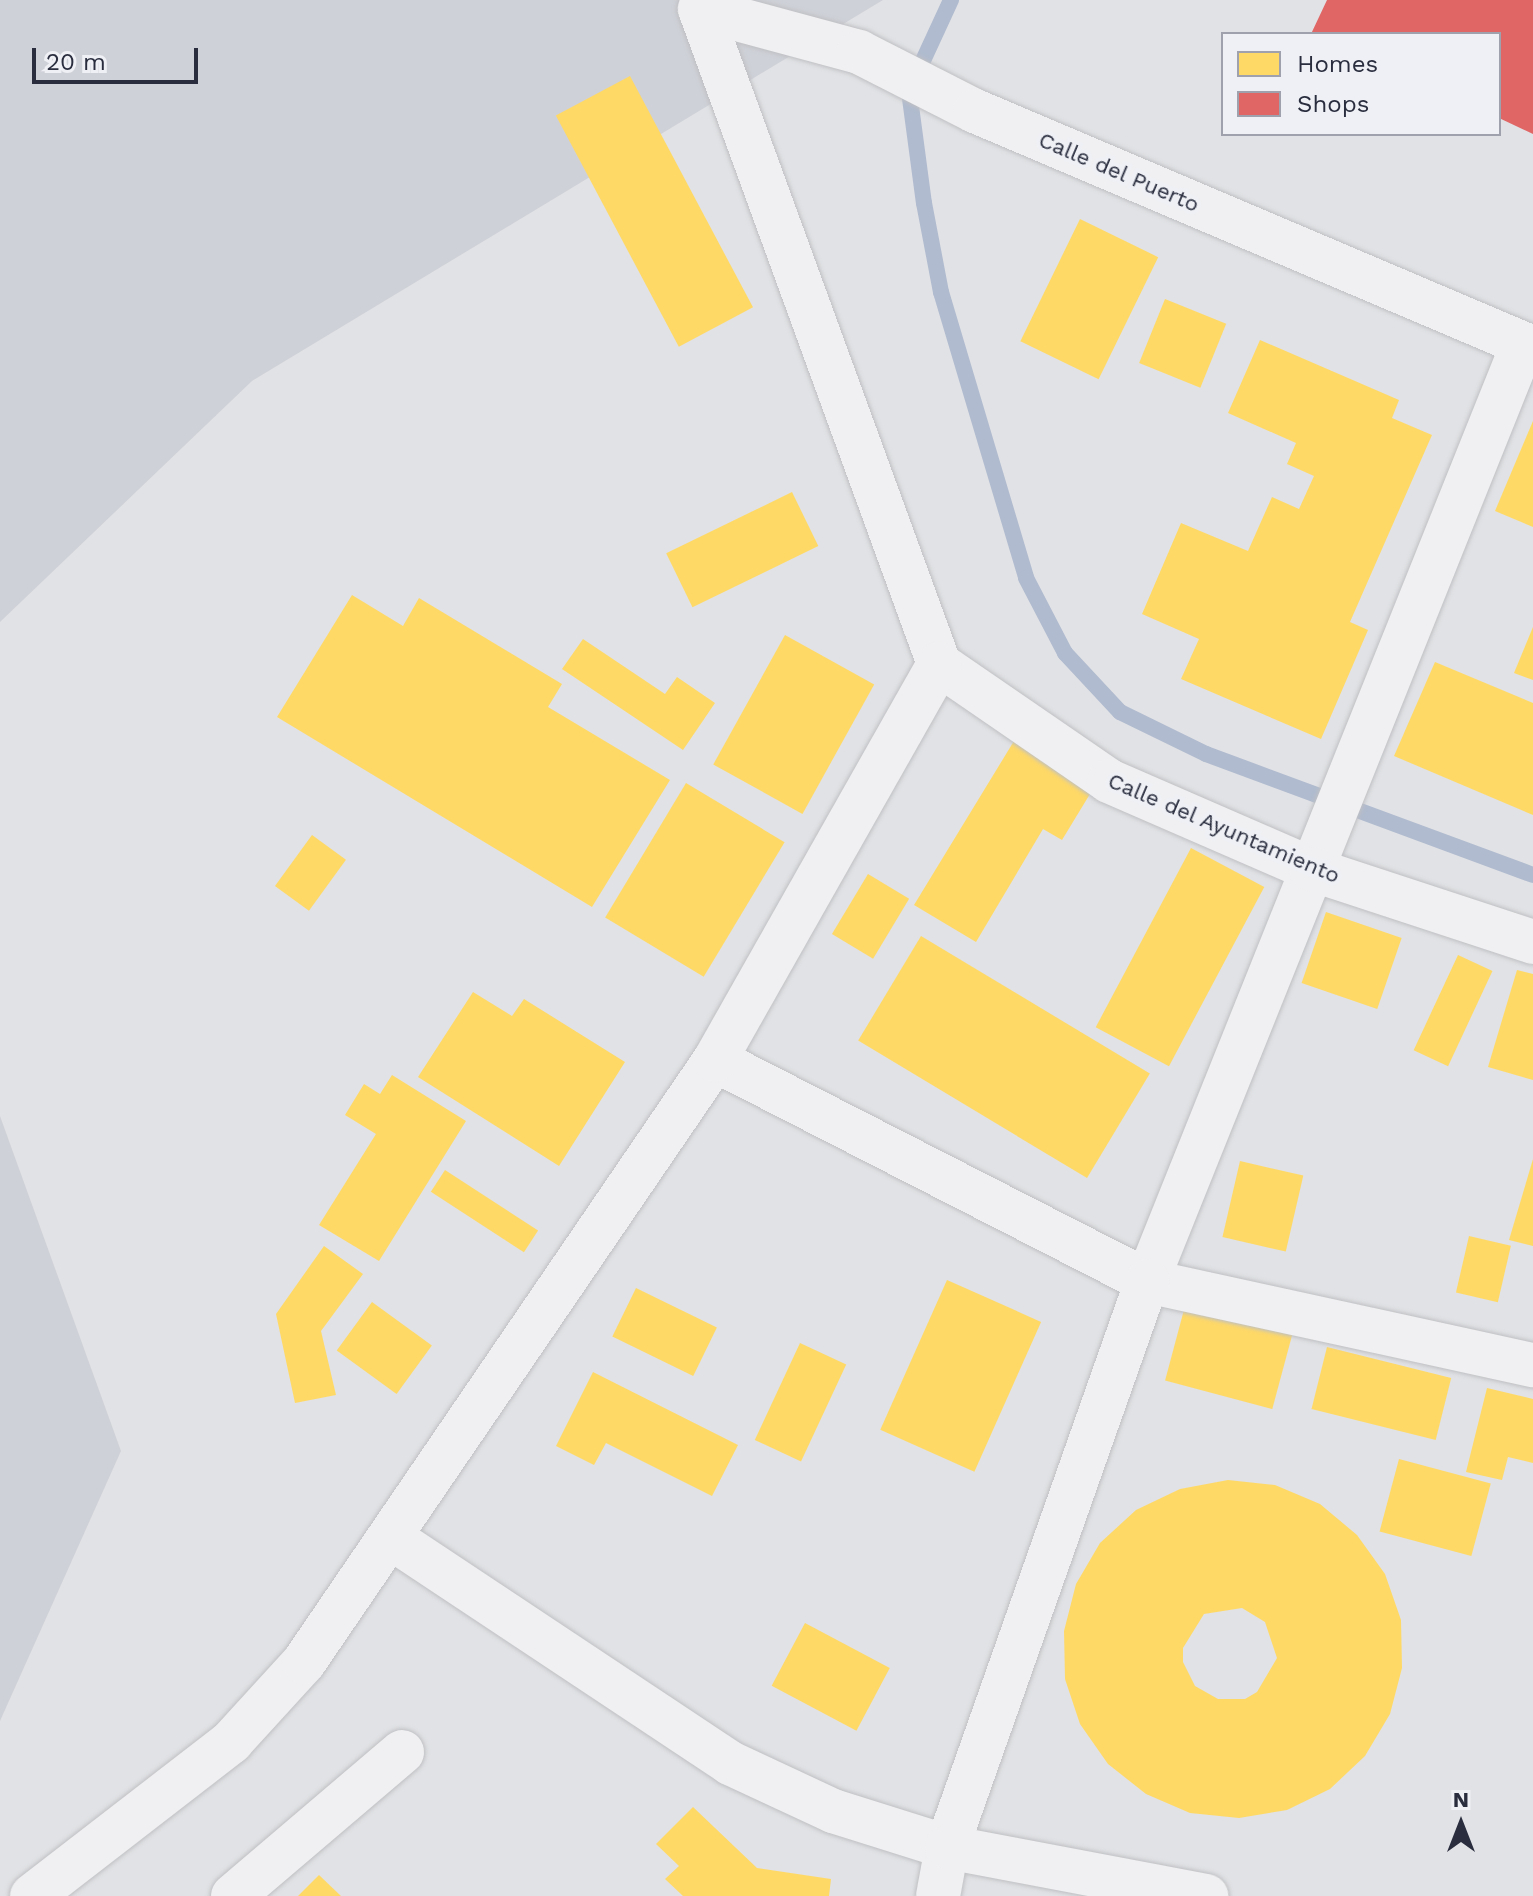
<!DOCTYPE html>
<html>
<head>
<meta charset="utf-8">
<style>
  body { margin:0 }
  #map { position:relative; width:1533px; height:1896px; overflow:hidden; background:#e1e2e5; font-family:"Work Sans",sans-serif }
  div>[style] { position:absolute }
  .built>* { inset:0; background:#cfd1d8 }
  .homes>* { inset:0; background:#ffd966; transform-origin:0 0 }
  .shops>* { inset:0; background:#e06666 }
  .stream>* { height:16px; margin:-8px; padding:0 8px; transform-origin:8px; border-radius:8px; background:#b0bbcf }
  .roads { filter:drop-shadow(0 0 2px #bfc0c3) drop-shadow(0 0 2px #bfc0c3) }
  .street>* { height:44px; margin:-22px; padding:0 22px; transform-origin:22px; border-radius:22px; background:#f0f0f2 }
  span { translate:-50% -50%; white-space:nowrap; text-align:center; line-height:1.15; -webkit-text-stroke:8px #eef0f5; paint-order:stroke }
  .street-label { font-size:22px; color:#292d3e }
  .legend { position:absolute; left:1221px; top:32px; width:280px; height:104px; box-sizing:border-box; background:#eef0f5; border:2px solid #9fa2ac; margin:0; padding:10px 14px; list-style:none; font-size:24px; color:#292d3e }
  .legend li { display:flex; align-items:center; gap:16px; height:40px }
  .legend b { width:40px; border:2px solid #9fa2ac }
  .north { position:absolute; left:1421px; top:1784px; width:80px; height:80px; -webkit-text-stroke:6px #eef0f5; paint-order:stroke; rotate:0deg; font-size:22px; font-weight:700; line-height:32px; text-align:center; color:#292d3e }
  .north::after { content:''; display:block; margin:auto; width:28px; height:36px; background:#292d3e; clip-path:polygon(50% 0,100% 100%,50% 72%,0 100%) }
  .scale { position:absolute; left:32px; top:48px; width:166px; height:36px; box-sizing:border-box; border:4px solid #292d3e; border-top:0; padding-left:10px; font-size:24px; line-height:28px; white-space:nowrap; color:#292d3e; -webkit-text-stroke:6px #eef0f5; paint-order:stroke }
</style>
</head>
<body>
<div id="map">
  <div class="built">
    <i style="clip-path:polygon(0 0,883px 0,252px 381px,0 622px)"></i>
    <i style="clip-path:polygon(0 1116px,121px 1451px,0 1721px)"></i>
  </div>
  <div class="homes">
    <i style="left:630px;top:76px;width:262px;height:84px;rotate:62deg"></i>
    <i style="left:1080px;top:219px;width:87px;height:136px;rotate:26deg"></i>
    <i style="left:1165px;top:299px;width:66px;height:69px;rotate:22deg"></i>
    <i style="clip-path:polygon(1260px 340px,1399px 400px,1392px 418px,1432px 435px,1350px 622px,1368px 630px,1321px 739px,1181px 679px,1199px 639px,1142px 614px,1181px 523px,1248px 551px,1272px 497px,1299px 509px,1314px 476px,1287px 464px,1296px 443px,1228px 413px)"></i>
    <i style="clip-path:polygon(1533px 421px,1533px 527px,1495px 511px)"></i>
    <i style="left:792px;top:492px;width:60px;height:140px;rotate:64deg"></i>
    <i style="clip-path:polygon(352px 595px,403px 626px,419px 598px,562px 684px,548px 707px,670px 780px,592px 907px,277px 717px)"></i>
    <i style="clip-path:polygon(1533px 627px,1533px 680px,1514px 673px)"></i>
    <i style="left:785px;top:635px;width:102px;height:148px;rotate:29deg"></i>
    <i style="clip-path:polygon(583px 639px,665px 694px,677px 677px,715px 703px,683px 750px,562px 669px)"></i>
    <i style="clip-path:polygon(1435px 662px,1533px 703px,1533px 815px,1394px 756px)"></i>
    <i style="clip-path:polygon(1014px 741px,1093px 789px,1062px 840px,1043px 829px,976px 942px,914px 905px)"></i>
    <i style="left:686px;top:783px;width:115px;height:157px;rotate:31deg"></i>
    <i style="left:312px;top:835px;width:42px;height:63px;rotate:36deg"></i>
    <i style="left:1191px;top:848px;width:83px;height:203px;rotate:28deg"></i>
    <i style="left:868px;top:874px;width:48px;height:70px;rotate:31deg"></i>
    <i style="left:1326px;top:912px;width:80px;height:75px;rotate:19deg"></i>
    <i style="left:921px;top:936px;width:267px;height:122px;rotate:31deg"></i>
    <i style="left:1458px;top:955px;width:38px;height:105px;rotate:25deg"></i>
    <i style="clip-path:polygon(1517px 970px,1533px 974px,1533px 1080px,1488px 1067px)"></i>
    <i style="clip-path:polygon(473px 992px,512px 1016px,524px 999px,625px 1062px,559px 1166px,418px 1077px)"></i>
    <i style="clip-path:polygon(392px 1075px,466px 1121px,379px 1261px,319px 1225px,376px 1134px,345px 1115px,364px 1084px,380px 1094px)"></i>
    <i style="clip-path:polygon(1533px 1159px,1533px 1246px,1509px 1240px)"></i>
    <i style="left:1240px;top:1161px;width:65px;height:78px;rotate:13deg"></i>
    <i style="left:445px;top:1170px;width:111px;height:26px;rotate:33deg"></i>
    <i style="left:1469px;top:1236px;width:43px;height:58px;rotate:13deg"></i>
    <i style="clip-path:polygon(324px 1246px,363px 1274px,321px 1331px,336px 1395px,295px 1403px,276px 1314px)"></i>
    <i style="left:947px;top:1280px;width:103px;height:164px;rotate:24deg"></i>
    <i style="left:636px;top:1288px;width:90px;height:54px;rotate:26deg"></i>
    <i style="left:372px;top:1302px;width:74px;height:60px;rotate:36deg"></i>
    <i style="left:1185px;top:1306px;width:111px;height:77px;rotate:15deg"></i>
    <i style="left:800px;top:1343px;width:51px;height:107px;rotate:25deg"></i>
    <i style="left:1327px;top:1347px;width:128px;height:64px;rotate:14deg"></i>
    <i style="clip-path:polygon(593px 1372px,738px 1445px,712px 1496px,606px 1443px,594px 1465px,556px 1446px)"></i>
    <i style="clip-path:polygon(1487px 1388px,1533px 1399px,1533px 1463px,1508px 1457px,1502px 1480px,1466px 1472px)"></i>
    <i style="left:1399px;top:1459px;width:95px;height:75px;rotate:15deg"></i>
    <i style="clip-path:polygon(evenodd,1228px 1480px,1275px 1485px,1320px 1504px,1357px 1535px,1385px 1574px,1401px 1620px,1402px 1668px,1390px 1714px,1365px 1756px,1330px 1789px,1287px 1810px,1239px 1818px,1190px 1813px,1146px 1794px,1108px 1764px,1080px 1724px,1065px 1679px,1064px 1631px,1076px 1584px,1100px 1543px,1136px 1510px,1180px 1489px,1228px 1480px,1242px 1608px,1265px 1622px,1277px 1658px,1257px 1692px,1245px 1699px,1218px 1699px,1195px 1686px,1183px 1662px,1183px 1648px,1204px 1614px,1242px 1608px)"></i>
    <i style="left:805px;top:1623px;width:96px;height:71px;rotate:28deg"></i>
    <i style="clip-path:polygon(693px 1807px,757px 1868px,831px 1879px,829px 1896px,683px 1896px,665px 1879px,679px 1866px,656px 1844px)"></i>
    <i style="clip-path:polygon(319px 1875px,341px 1896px,298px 1896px)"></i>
  </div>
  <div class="shops">
    <i style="clip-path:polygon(1327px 0,1533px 0,1533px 134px,1499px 118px,1499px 34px,1311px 34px)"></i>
  </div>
  <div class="stream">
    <i style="left:951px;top:0;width:100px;rotate:114.8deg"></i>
    <i style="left:909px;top:91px;width:113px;rotate:82.4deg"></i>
    <i style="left:924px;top:203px;width:91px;rotate:79.2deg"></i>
    <i style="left:941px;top:292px;width:298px;rotate:73.4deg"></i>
    <i style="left:1026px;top:578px;width:85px;rotate:62.5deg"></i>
    <i style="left:1065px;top:653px;width:81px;rotate:47deg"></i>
    <i style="left:1120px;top:712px;width:96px;rotate:26deg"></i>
    <i style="left:1206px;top:754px;width:349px;rotate:20.3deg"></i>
  </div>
  <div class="roads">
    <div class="street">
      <i style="left:700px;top:9px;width:165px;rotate:15.1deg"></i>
      <i style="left:859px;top:52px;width:130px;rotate:27deg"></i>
      <i style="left:975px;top:111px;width:606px;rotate:23.01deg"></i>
      <i style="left:700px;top:9px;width:697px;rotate:69.95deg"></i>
      <i style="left:1523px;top:344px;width:1010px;rotate:111.86deg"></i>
      <i style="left:1147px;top:1281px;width:395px;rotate:12.3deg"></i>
      <i style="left:939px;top:664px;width:206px;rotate:34.5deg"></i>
      <i style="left:1109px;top:781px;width:220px;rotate:23.5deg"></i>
      <i style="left:1311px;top:869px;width:234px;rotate:18.2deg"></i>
      <i style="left:715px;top:1060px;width:485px;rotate:27.1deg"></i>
      <i style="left:1147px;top:1281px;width:600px;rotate:109.46deg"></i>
      <i style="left:947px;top:1847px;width:50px;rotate:100.4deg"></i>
      <i style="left:393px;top:1539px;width:405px;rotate:33.6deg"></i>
      <i style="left:730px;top:1763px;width:114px;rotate:25deg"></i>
      <i style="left:833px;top:1811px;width:120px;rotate:17.5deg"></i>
      <i style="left:947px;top:1847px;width:264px;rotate:10.7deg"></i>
      <i style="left:32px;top:1896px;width:252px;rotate:-37.7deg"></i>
      <i style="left:231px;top:1742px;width:108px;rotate:-47.6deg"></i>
      <i style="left:304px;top:1662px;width:729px;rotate:-55.68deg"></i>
      <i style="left:715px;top:1060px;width:455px;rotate:-60.5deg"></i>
      <i style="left:233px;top:1896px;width:222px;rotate:-40.4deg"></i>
    </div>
  </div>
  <div class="street-label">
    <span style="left:1119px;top:172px;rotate:23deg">Calle del Puerto</span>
    <span style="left:1224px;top:828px;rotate:23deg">Calle del Ayuntamiento</span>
  </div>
  <ul class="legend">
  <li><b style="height:22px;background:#ffd966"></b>Homes</li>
  <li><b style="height:22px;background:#e06666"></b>Shops</li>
  </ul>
  <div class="north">N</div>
  <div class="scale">20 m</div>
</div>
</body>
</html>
